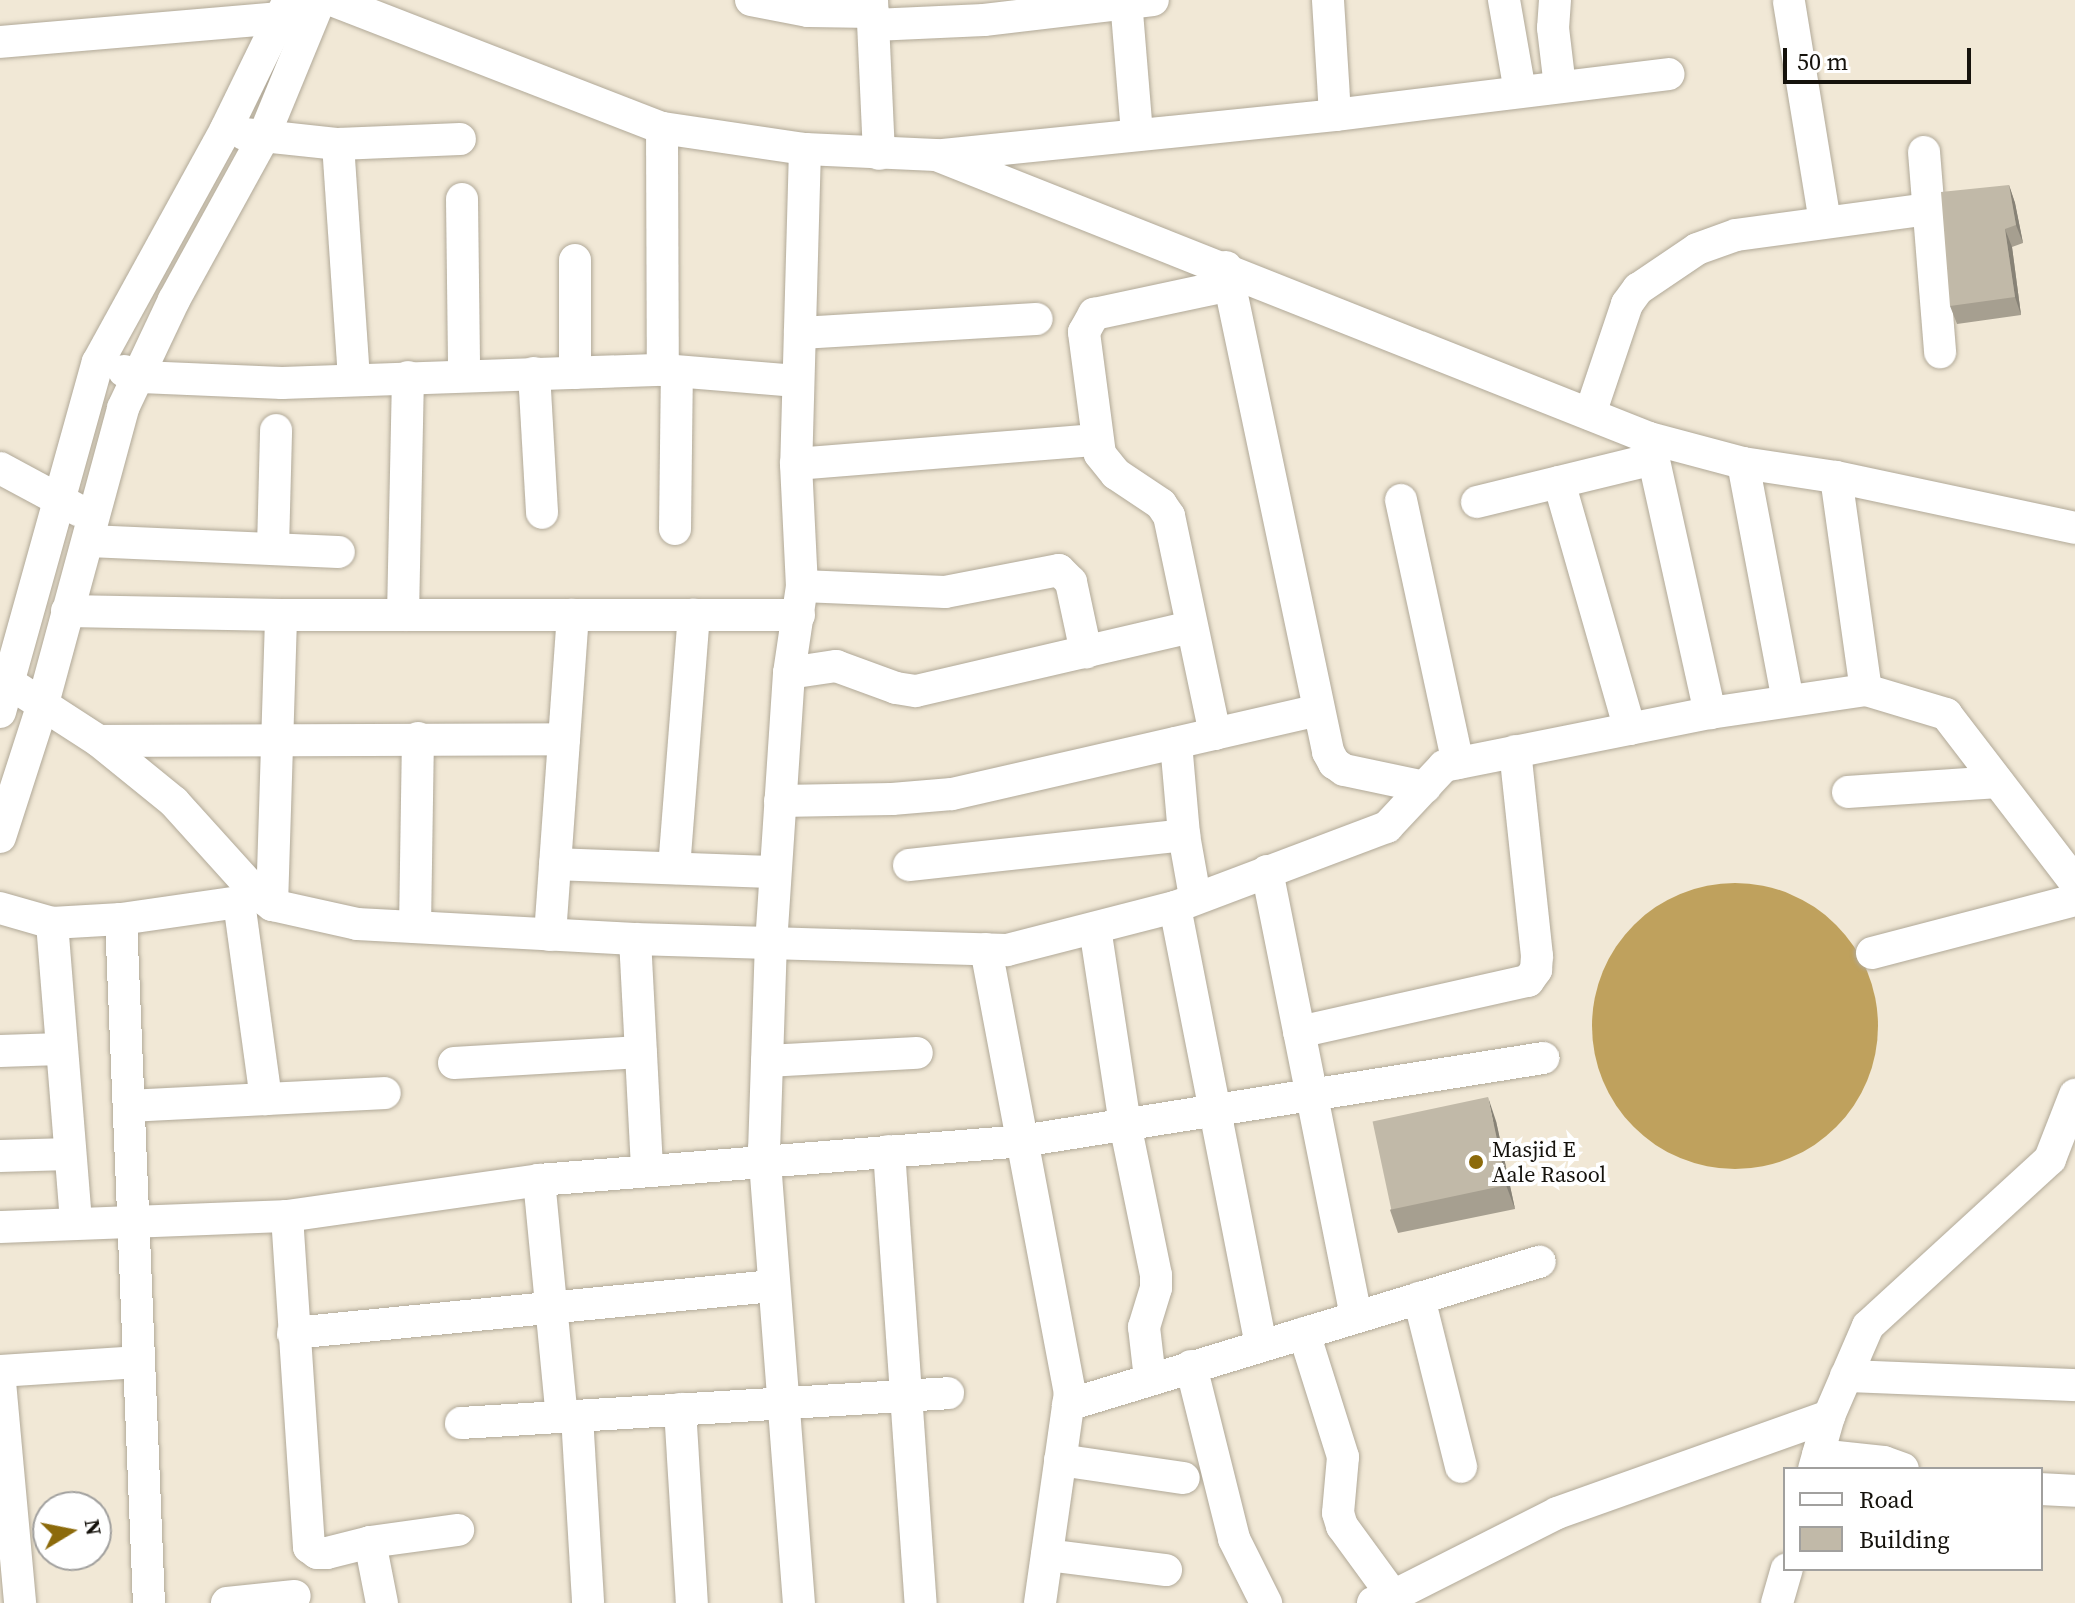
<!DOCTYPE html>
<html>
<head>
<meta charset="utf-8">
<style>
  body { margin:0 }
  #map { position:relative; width:2075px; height:1603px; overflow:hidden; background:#f1e8d6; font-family:"Source Serif 4",serif }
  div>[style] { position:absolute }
  .water>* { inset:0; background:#bfa15d }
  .round { border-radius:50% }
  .roads { filter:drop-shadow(0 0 2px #b1a998) drop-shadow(0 0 2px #b1a998) }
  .minor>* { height:32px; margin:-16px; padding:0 16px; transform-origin:16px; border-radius:16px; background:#fff }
  .wall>* { inset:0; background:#a69f90 }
  .shaded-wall>* { inset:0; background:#878276 }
  .building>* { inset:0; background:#c1b9a8; transform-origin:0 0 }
  .dots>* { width:22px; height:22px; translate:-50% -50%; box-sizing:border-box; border:4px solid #fff; border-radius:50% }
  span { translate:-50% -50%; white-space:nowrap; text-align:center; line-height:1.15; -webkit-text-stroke:8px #fff; paint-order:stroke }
  .poi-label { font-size:22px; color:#15120c }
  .left { translate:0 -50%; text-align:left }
  .legend { position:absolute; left:1783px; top:1467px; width:260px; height:104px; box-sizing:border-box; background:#fff; border:2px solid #a1a09e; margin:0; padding:10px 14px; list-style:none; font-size:24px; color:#15120c }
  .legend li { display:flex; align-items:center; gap:16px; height:40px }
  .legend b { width:40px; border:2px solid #a1a09e }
  .north { position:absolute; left:32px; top:1491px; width:80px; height:80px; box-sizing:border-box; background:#fff; border:2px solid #a1a09e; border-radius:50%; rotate:80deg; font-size:22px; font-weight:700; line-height:32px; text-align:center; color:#15120c }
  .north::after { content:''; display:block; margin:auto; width:28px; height:36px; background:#8c6a0b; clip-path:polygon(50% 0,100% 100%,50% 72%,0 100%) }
  .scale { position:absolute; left:1783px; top:48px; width:188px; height:36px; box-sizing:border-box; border:4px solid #15120c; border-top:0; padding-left:10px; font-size:24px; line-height:28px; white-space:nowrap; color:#15120c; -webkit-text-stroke:6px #fff; paint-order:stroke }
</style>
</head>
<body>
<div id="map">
  <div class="water">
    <i class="round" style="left:1592px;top:883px;width:286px;height:286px"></i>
  </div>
  <div class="roads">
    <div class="minor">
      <i style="left:332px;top:0;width:354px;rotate:21.2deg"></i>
      <i style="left:662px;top:128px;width:145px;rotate:8.4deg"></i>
      <i style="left:805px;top:149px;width:315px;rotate:91.6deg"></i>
      <i style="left:796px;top:464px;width:122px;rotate:87.2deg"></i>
      <i style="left:802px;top:586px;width:88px;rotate:98.5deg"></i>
      <i style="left:789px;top:673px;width:269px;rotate:93.8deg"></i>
      <i style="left:771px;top:941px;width:208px;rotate:91.9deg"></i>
      <i style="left:764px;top:1149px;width:455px;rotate:85.6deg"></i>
      <i style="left:751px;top:0;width:58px;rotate:10.9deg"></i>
      <i style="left:808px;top:11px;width:65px;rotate:0.9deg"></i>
      <i style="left:872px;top:0;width:154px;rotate:87.4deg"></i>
      <i style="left:1126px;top:0;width:133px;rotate:85.3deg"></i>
      <i style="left:1328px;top:0;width:115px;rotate:86.5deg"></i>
      <i style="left:1504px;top:0;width:93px;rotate:80.1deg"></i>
      <i style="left:1555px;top:0;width:28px;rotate:94deg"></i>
      <i style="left:1553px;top:28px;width:59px;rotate:83.2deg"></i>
      <i style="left:1789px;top:2px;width:223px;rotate:80.7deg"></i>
      <i style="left:874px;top:25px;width:110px;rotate:-2.6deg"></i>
      <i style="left:984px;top:20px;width:170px;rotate:-6.7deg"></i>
      <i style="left:0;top:42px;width:283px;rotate:-4.9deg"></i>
      <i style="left:662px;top:128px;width:242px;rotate:89.8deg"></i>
      <i style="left:244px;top:134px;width:95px;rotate:6.1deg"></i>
      <i style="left:338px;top:144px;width:122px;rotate:-2.3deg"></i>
      <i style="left:338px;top:144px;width:235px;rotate:86.1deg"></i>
      <i style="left:805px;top:149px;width:131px;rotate:2.6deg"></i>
      <i style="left:936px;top:155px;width:767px;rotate:21.65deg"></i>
      <i style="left:1649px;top:438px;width:97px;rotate:14.9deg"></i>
      <i style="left:1743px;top:463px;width:94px;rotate:8.6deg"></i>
      <i style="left:1836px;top:477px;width:244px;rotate:12deg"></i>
      <i style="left:1924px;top:152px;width:201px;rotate:85.4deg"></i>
      <i style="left:943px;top:155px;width:394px;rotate:-5.8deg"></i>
      <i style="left:1335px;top:115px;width:336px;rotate:-7deg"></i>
      <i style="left:462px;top:199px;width:175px;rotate:89.3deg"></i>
      <i style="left:575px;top:260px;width:113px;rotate:90deg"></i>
      <i style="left:1226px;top:267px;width:496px;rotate:78.1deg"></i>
      <i style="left:1328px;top:752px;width:13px;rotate:61deg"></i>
      <i style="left:1334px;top:763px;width:12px;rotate:35deg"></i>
      <i style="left:1344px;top:770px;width:83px;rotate:11.9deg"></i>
      <i style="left:800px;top:333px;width:237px;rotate:-3.4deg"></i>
      <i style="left:124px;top:371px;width:18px;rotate:19deg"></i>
      <i style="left:141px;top:377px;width:141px;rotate:2.4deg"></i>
      <i style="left:282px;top:383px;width:381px;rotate:-2deg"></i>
      <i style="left:663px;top:370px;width:134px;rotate:4.7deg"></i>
      <i style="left:534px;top:373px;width:140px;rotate:86.7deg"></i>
      <i style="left:1590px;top:414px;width:116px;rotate:-71.4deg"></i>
      <i style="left:1627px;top:304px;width:19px;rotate:-54deg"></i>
      <i style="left:1638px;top:289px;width:71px;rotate:-34.1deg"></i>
      <i style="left:1697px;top:249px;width:41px;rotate:-19.7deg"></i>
      <i style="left:1736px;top:235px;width:194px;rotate:-7.7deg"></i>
      <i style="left:1649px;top:438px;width:282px;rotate:77.5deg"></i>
      <i style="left:1743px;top:463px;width:242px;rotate:79.3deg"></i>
      <i style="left:796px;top:464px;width:301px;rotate:-4.6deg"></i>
      <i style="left:0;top:468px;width:89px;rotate:28.3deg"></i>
      <i style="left:1836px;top:477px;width:215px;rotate:82deg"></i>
      <i style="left:1559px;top:482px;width:257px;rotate:74deg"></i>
      <i style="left:1401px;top:500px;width:269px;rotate:77.8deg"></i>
      <i style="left:1477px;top:502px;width:182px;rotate:-13.7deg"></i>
      <i style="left:675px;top:529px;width:157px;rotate:-89.3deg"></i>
      <i style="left:88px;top:541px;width:251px;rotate:2.5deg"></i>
      <i style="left:273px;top:548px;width:118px;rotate:-88.5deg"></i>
      <i style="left:802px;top:586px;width:143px;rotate:2.4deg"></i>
      <i style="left:945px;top:592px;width:116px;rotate:-10.9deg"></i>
      <i style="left:1059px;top:570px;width:17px;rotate:45deg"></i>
      <i style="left:1071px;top:582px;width:72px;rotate:77.9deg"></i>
      <i style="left:67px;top:611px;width:214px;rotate:1.1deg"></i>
      <i style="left:281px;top:615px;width:518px"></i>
      <i style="left:403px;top:615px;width:238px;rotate:-88.8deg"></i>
      <i style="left:789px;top:673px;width:48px;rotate:-8.5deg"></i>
      <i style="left:836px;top:666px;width:64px;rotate:20.1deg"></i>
      <i style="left:896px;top:688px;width:20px;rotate:9deg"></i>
      <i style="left:916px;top:691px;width:283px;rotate:-13.1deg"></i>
      <i style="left:0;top:677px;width:118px;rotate:32.9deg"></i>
      <i style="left:99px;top:741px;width:97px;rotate:39.1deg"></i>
      <i style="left:174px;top:802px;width:124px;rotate:47.9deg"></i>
      <i style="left:257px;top:894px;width:19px;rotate:36deg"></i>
      <i style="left:272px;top:905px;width:87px;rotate:12.6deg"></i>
      <i style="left:357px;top:924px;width:278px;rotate:3.1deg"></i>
      <i style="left:635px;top:939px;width:372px;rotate:1.7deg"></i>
      <i style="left:1007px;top:950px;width:173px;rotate:-14.4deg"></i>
      <i style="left:1175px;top:907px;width:227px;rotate:-20.7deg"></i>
      <i style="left:1387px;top:827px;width:83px;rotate:-46.9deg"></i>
      <i style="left:1444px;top:766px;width:271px;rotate:-11.3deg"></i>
      <i style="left:1710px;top:713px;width:158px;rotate:-8.4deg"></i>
      <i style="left:1866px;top:690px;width:84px;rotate:16.7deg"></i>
      <i style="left:1946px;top:714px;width:212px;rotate:52.5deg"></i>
      <i style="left:0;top:712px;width:363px;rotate:-74.4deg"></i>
      <i style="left:98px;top:362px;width:266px;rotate:-61.2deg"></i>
      <i style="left:226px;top:129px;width:144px;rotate:-64deg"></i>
      <i style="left:1215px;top:734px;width:223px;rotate:-101.9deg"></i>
      <i style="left:1169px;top:516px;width:14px;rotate:-124deg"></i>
      <i style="left:1161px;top:504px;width:54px;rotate:-146.3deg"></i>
      <i style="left:1116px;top:474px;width:26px;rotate:-129deg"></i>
      <i style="left:1100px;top:454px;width:123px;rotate:-97.5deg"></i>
      <i style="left:1084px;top:332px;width:21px;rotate:-61deg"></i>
      <i style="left:1094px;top:314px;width:139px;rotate:-12deg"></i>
      <i style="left:99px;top:741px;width:465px;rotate:-0.2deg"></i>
      <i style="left:1176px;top:743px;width:92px;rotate:85deg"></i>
      <i style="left:1184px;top:835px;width:63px;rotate:79.9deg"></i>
      <i style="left:1848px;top:792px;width:150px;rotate:-3.8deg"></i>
      <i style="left:780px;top:801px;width:112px;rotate:-1deg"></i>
      <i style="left:892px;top:799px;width:60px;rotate:-4.8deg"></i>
      <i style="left:952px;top:794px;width:376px;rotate:-12.9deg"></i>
      <i style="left:0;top:837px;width:137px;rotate:-72.1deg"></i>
      <i style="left:42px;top:707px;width:310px;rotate:-74.8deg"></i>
      <i style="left:123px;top:408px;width:119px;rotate:-64.7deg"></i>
      <i style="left:174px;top:300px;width:185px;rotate:-61.2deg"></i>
      <i style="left:263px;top:138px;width:149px;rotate:-67.6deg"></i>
      <i style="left:555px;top:864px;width:220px;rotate:2.1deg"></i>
      <i style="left:909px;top:865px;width:277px;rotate:-6.2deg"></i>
      <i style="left:674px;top:868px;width:254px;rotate:-85.5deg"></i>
      <i style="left:1267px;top:871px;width:455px;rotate:78.7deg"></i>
      <i style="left:239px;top:902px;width:199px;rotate:82.2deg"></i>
      <i style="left:272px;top:905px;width:290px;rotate:-88.2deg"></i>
      <i style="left:1175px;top:907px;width:445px;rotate:78.9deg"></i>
      <i style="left:0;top:908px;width:54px;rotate:16.1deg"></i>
      <i style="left:52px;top:923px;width:69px;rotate:-3.3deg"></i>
      <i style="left:121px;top:919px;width:119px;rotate:-8.2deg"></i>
      <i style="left:239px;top:902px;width:20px;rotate:-24deg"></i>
      <i style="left:121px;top:919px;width:685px;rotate:87.66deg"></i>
      <i style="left:52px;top:923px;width:300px;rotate:85.4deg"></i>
      <i style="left:415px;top:927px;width:189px;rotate:-89.1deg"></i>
      <i style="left:1095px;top:928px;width:198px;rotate:81.3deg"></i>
      <i style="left:1125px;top:1124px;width:154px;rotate:78.4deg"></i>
      <i style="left:1156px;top:1275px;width:13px;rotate:90deg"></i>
      <i style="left:1156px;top:1288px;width:41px;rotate:107.1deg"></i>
      <i style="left:1144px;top:1327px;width:52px;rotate:83.4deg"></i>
      <i style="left:550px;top:935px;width:321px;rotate:-85.9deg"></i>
      <i style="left:635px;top:939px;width:232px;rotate:87deg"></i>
      <i style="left:986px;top:949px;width:451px;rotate:79.3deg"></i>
      <i style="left:1070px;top:1392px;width:213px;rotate:98.1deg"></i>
      <i style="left:1872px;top:953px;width:210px;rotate:-14.6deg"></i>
      <i style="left:1299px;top:1032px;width:235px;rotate:-12.6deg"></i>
      <i style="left:1528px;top:981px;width:14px;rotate:-54deg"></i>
      <i style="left:1536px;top:970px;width:14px;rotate:-86deg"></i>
      <i style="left:1537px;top:956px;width:206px;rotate:-96.1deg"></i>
      <i style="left:0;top:1051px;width:61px;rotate:-1.9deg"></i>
      <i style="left:767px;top:1061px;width:150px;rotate:-3.1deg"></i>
      <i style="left:454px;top:1063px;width:187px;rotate:-3.4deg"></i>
      <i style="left:129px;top:1106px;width:256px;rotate:-2.9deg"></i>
      <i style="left:889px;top:1151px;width:453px;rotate:86deg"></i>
      <i style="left:0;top:1156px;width:70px;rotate:-1.6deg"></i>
      <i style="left:539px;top:1180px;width:238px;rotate:84.5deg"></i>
      <i style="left:287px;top:1216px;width:332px;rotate:86.2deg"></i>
      <i style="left:309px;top:1547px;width:10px;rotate:37deg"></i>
      <i style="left:317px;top:1553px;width:10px"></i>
      <i style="left:327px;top:1553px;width:44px;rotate:-14.3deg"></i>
      <i style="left:370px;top:1542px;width:89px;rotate:-7.8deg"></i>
      <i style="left:0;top:1227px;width:287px;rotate:-2.2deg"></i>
      <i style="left:287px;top:1216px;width:255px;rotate:-8.1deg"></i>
      <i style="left:539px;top:1180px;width:485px;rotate:-4.6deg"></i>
      <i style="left:1022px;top:1141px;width:528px;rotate:-9.05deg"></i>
      <i style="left:1419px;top:1298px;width:174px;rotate:76deg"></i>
      <i style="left:293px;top:1333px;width:483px;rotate:-5.6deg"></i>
      <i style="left:1304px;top:1333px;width:130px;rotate:72.5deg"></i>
      <i style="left:1343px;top:1457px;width:56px;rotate:95.1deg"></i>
      <i style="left:1338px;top:1513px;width:14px;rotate:73deg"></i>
      <i style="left:1342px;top:1526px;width:87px;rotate:53.9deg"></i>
      <i style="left:1191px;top:1366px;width:178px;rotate:76deg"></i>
      <i style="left:1234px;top:1539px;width:72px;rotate:63.4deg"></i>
      <i style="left:0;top:1371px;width:139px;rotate:-3.7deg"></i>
      <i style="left:1846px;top:1376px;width:229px;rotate:2.3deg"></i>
      <i style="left:0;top:1382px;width:222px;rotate:84.8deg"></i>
      <i style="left:1068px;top:1405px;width:493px;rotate:-16.9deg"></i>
      <i style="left:680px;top:1409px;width:194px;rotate:86.5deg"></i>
      <i style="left:577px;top:1416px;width:187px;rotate:86.6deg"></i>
      <i style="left:461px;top:1423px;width:488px;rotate:-3.5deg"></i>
      <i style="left:1818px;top:1455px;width:66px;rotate:6.1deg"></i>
      <i style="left:1884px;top:1462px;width:20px;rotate:20deg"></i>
      <i style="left:1060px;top:1460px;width:125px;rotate:8.3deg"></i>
      <i style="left:1814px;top:1469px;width:55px;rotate:-74.2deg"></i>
      <i style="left:1829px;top:1416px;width:98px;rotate:-66.6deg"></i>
      <i style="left:1868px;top:1326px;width:247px;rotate:-42.5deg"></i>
      <i style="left:2050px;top:1159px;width:69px;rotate:-68.7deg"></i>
      <i style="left:2041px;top:1489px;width:34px;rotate:3deg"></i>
      <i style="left:370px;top:1542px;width:62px;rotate:78.9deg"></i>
      <i style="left:1047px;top:1555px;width:120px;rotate:7.2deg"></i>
      <i style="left:227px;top:1603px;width:68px;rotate:-5.9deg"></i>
      <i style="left:1373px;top:1603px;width:21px;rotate:-19deg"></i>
      <i style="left:1393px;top:1596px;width:184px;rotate:-26.8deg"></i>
      <i style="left:1557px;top:1513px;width:289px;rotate:-19.6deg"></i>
      <i style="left:1777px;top:1603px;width:35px;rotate:-74deg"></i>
    </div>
  </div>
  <div class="wall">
    <i style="clip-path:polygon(2009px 185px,2015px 203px,2023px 243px,2012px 247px,2021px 315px,1957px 324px,1950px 306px)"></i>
    <i style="clip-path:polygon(1496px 1121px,1515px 1209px,1398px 1233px,1390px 1210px)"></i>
  </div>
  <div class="shaded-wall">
    <i style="clip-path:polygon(2009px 185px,2015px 203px,2023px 243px,2016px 225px)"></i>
    <i style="clip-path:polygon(2005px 229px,2012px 247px,2021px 315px,2015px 297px)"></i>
    <i style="clip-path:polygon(1488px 1097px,1496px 1121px,1515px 1209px,1506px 1185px)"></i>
  </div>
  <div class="building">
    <i style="clip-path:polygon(2009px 185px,2016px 225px,2005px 229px,2015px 297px,1950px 306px,1941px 192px)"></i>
    <i style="left:1488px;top:1097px;width:90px;height:118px;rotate:78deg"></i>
  </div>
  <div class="dots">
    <i style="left:1476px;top:1162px;background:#8c6a0b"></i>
  </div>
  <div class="poi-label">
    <span class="left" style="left:1492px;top:1162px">Masjid E<br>Aale Rasool</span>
  </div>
  <ul class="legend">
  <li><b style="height:10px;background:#fff"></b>Road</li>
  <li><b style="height:22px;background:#c1b9a8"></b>Building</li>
  </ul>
  <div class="north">N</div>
  <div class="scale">50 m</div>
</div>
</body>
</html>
